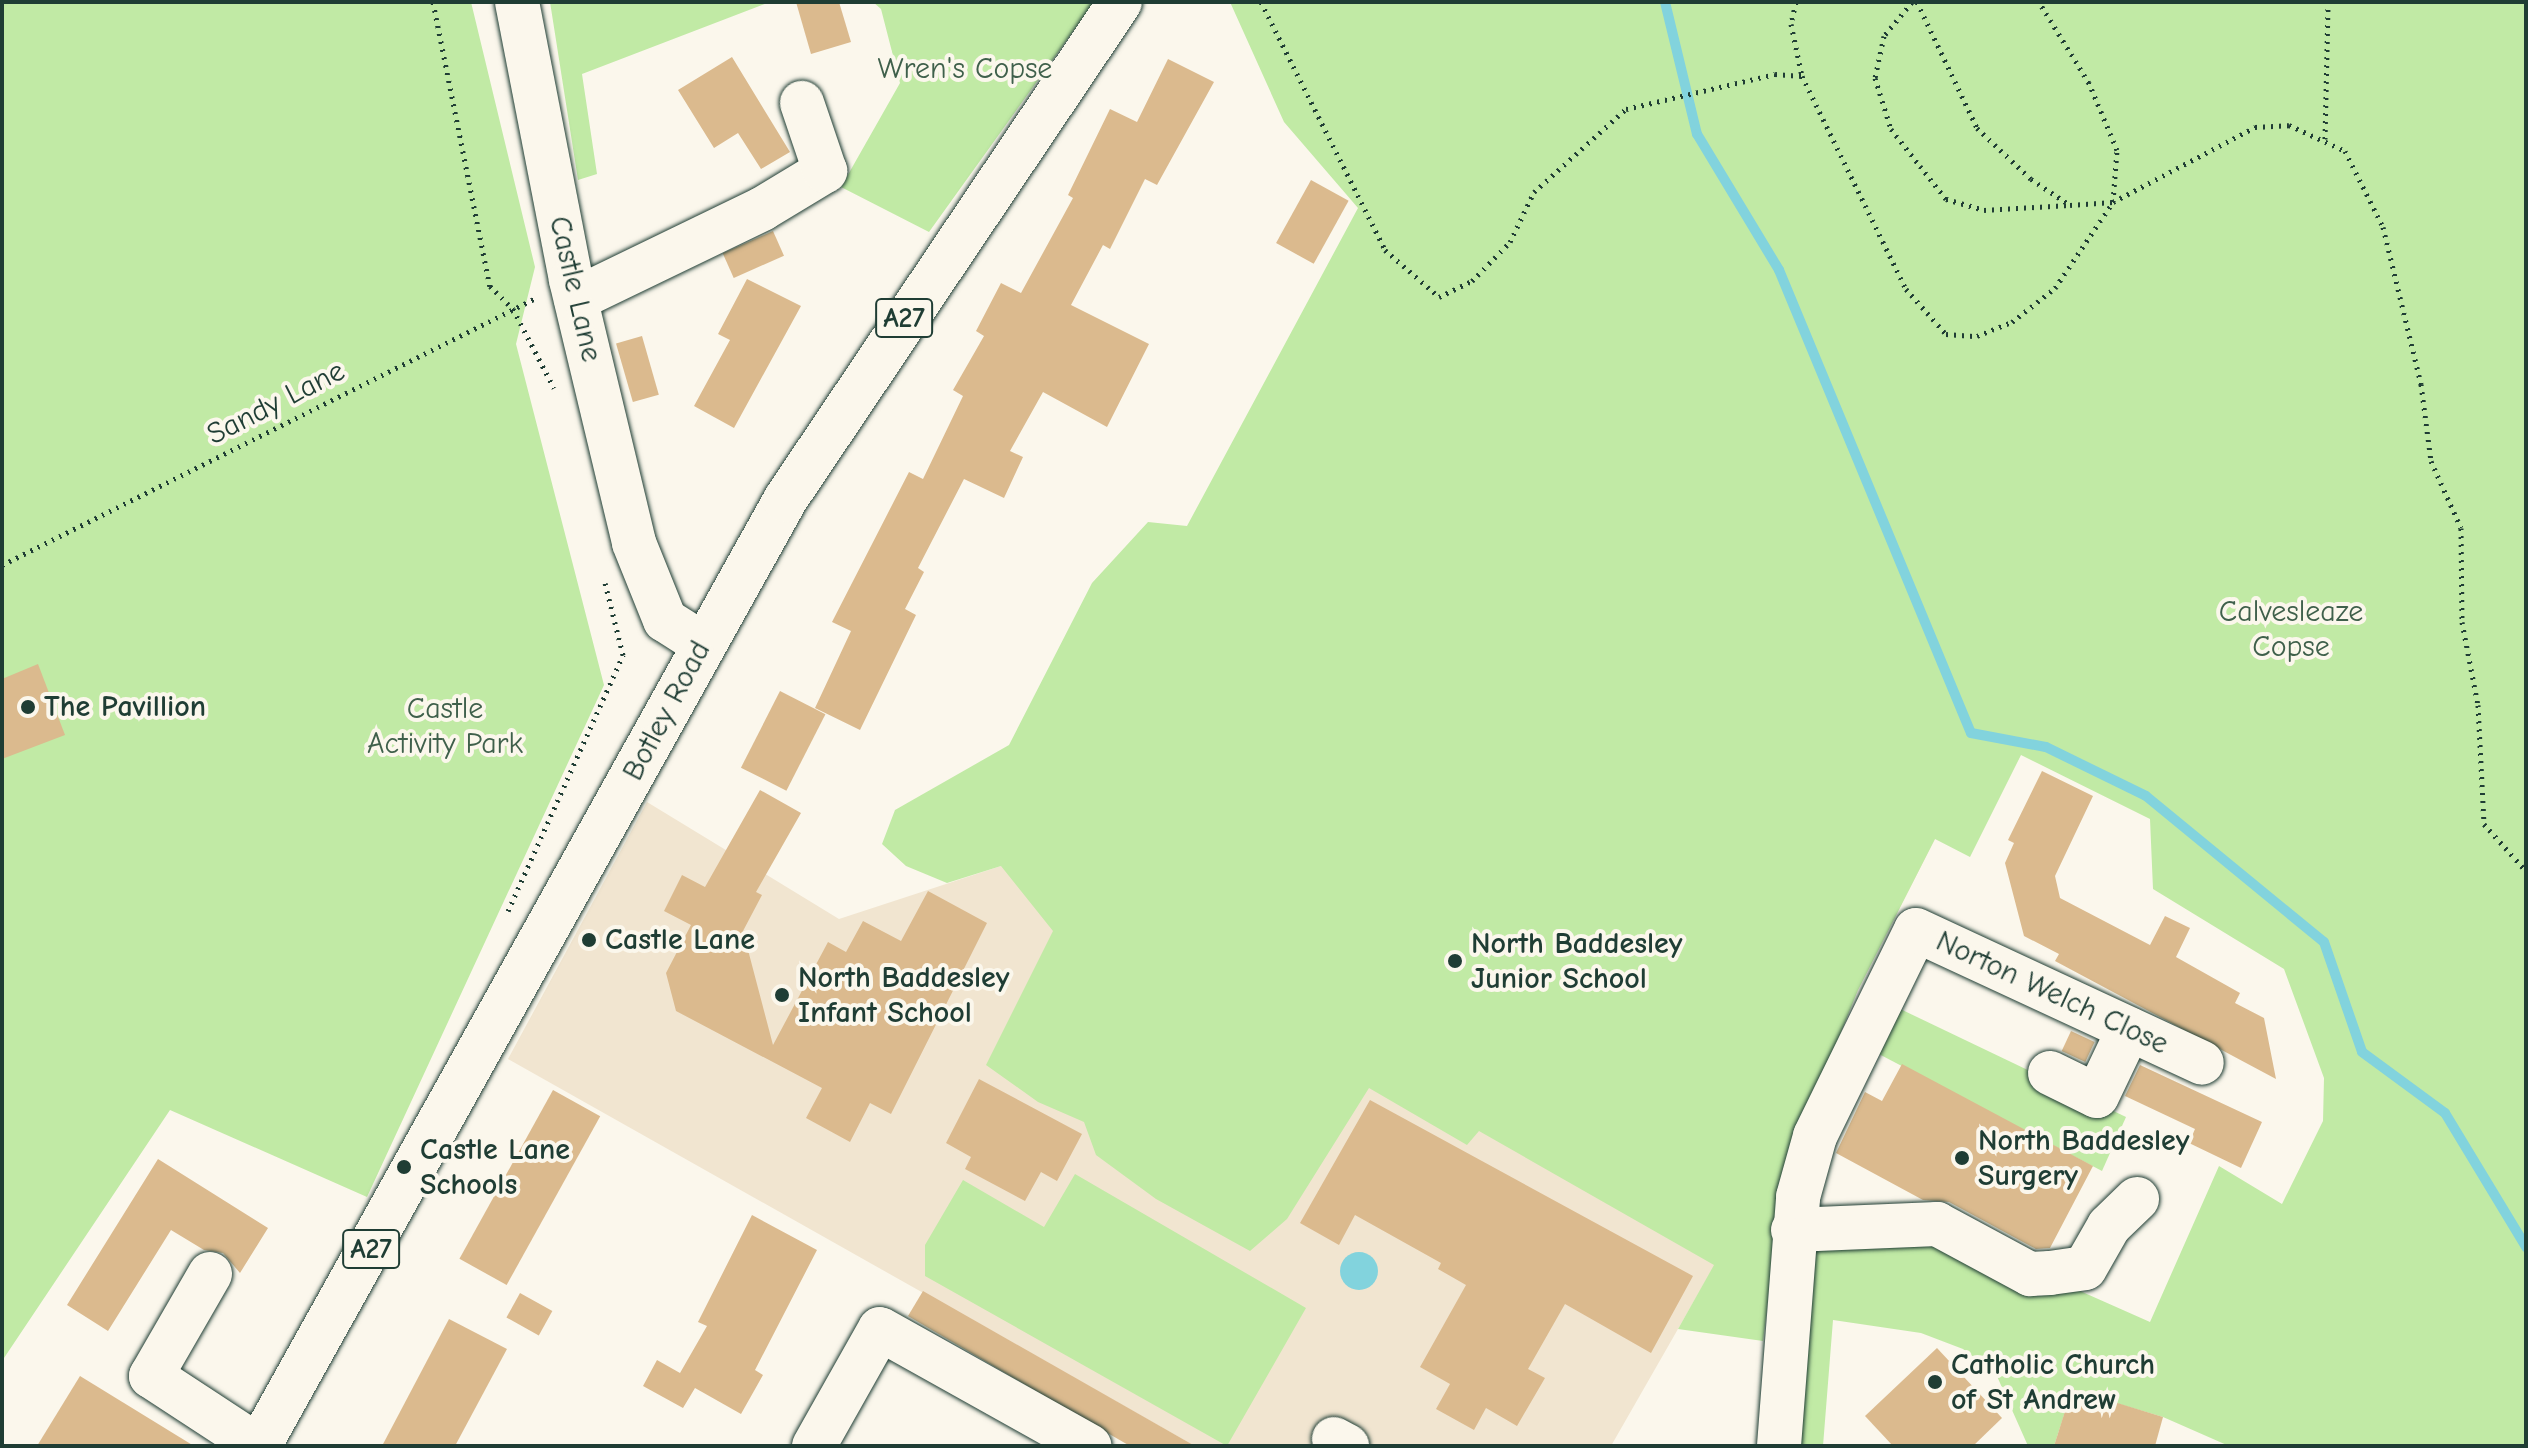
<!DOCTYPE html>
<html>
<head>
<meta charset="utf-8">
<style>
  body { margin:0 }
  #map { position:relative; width:2528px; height:1448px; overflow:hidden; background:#fbf7ec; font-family:"Comic Neue",sans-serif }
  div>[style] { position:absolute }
  .built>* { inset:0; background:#f1e5d0 }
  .green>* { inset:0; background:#c1eaa5 }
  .water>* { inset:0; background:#82d3dd }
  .round { border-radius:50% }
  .stream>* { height:10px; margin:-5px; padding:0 5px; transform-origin:5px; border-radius:5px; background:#82d3dd }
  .building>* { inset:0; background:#dbba8e; transform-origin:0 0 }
  .path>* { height:5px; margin-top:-2.5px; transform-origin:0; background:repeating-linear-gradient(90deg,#1f3d34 0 2px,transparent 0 8px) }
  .roads { filter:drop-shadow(0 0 2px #1f3d34) drop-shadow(0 0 2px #1f3d34) }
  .minor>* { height:44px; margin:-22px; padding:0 22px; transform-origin:22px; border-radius:22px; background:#fbf7ec }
  .major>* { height:44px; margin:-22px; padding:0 22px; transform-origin:22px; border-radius:22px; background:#fbf7ec }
  .dots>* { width:22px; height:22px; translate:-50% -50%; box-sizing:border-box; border:4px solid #fbf7ec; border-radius:50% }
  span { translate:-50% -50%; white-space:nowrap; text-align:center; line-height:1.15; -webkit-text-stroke:8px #fbf7ec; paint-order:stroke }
  .shield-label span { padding:2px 6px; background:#fbf7ec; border:2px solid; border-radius:6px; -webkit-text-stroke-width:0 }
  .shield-label { font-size:28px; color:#1f3d34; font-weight:700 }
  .park-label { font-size:30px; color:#3f604b }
  .street-label { font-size:30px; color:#1f3d34 }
  .poi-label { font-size:30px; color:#1f3d34; font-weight:700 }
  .left { translate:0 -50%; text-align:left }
  .frame { position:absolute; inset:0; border:4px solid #1f3d34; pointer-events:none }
</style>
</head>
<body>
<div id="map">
  <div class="built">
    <i style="clip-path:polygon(647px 802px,839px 919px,1001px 866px,1935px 839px,1745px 1212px,1611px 1446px,1195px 1446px,508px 1059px)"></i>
  </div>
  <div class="green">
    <i style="clip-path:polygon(2px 2px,471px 2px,535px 267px,516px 344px,604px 685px,367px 1197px,170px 1110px,2px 1361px)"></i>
    <i style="clip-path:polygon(550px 2px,770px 2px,582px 74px,597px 174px,578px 180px)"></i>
    <i style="clip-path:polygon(873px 2px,1094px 2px,929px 232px,841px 187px,900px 83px,881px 9px)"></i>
    <i style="clip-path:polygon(1230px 2px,2526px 2px,2526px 1446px,2229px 1446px,2163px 1417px,2072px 1390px,2054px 1446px,2028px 1446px,1996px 1374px,1963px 1349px,1921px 1333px,1833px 1320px,1823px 1446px,1791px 1446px,1804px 1252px,1931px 1239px,2042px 1296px,2053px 1279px,2150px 1322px,2219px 1166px,2282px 1204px,2323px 1121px,2324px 1078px,2284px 969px,2153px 889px,2150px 819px,2021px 755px,1970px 857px,1935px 839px,1858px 990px,1784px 1174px,1763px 1341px,1678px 1329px,1714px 1265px,1479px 1131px,1467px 1145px,1369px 1088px,1287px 1219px,1250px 1251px,1156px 1199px,1096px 1155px,1084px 1122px,1038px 1102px,986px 1065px,1053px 931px,1001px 866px,947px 883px,906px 866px,882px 844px,895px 810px,1009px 745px,1092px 583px,1148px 522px,1187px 526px,1358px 208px,1284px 122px)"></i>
    <i style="clip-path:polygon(1894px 1006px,2126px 1117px,2102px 1171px,1875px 1052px)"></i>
    <i style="clip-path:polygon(1075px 1174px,1306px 1308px,1227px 1446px,925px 1276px,925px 1245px,963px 1180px,1044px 1227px)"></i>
  </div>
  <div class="water">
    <i class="round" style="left:1340px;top:1252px;width:38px;height:38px"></i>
  </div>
  <div class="stream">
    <i style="left:1665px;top:2px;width:136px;rotate:76.4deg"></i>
    <i style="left:1697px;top:134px;width:159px;rotate:58.9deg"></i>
    <i style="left:1779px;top:270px;width:501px;rotate:67.48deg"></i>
    <i style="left:1971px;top:733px;width:76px;rotate:10.6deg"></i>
    <i style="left:2046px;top:747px;width:111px;rotate:26.1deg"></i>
    <i style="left:2146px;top:796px;width:230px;rotate:39.4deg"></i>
    <i style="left:2324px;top:942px;width:116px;rotate:70.9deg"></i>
    <i style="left:2362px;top:1052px;width:103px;rotate:36.3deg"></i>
    <i style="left:2445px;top:1113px;width:157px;rotate:58.8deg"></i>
  </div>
  <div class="building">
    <i style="clip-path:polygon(796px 2px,839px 2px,851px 42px,811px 54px)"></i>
    <i style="clip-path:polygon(732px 57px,790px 152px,761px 169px,738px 133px,714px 148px,678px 90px)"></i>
    <i style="clip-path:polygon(1168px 59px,1214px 82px,1157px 185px,1145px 179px,1110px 249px,1103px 245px,1071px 305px,1149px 344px,1107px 427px,1043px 392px,1010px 451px,1023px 457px,1004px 498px,964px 479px,918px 568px,924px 572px,905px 609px,916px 615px,860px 730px,815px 708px,851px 631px,832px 622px,909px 472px,923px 479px,963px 396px,953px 390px,984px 336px,976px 331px,1001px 283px,1021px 293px,1073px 198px,1068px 195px,1110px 109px,1137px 122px)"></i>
    <i style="left:1311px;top:180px;width:43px;height:72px;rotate:29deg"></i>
    <i style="left:773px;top:231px;width:27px;height:55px;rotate:66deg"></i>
    <i style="clip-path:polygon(747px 279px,801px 306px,734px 428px,694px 406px,730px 340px,718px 334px)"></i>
    <i style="left:642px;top:336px;width:61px;height:27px;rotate:74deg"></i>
    <i style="clip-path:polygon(38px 664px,65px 735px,2px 759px,2px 679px)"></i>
    <i style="left:780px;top:691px;width:51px;height:86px;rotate:27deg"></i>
    <i style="clip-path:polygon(2042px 771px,2093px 796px,2055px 876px,2060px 898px,2150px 945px,2165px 916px,2190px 928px,2176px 957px,2240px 993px,2235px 1003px,2264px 1018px,2276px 1079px,2055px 961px,2059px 954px,2024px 936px,2005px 863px,2014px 843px,2008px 840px)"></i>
    <i style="clip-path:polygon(760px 790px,801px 813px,756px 892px,762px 895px,743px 931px,773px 1045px,828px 942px,846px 952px,863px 921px,901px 941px,928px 891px,987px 923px,891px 1114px,870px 1103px,850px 1142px,806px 1118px,822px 1088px,676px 1011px,666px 973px,691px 925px,664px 911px,682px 875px,705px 887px)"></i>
    <i style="left:2071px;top:1031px;width:26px;height:22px;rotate:25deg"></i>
    <i style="clip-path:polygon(1902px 1064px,2093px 1166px,2050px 1248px,2036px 1249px,1949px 1202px,1923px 1200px,1836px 1153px,1865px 1092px,1882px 1101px)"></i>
    <i style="clip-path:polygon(2140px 1065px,2262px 1122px,2241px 1168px,2189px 1143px,2195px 1129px,2125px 1096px)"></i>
    <i style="clip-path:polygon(979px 1079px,1082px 1134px,1057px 1181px,1041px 1172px,1025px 1201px,965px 1169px,971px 1157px,946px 1143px)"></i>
    <i style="left:553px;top:1090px;width:54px;height:193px;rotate:29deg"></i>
    <i style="clip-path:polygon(1370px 1100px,1693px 1276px,1651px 1353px,1565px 1304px,1528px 1369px,1545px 1378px,1517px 1426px,1486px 1408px,1474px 1430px,1436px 1409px,1450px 1384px,1420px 1367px,1466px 1285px,1438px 1269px,1441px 1263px,1355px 1215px,1339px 1245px,1300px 1223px)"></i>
    <i style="clip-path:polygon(158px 1159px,268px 1228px,240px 1273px,223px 1253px,204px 1250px,171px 1230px,108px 1331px,67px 1305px)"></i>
    <i style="clip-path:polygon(752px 1215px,817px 1250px,755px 1370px,763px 1375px,741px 1414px,695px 1388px,683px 1408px,643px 1386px,657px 1360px,680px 1373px,707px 1326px,698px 1322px)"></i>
    <i style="clip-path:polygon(923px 1291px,1195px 1446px,1130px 1446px,1111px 1435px,908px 1316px)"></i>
    <i style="left:520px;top:1293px;width:37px;height:28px;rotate:29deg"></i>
    <i style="clip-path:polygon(449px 1319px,507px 1349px,455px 1446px,382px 1446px)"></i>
    <i style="clip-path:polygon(1937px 1348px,2002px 1418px,1973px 1446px,1893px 1446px,1865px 1416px)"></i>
    <i style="clip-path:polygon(80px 1376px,194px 1446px,37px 1446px)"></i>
    <i style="clip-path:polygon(2072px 1389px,2163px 1417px,2155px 1446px,2054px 1446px)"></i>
  </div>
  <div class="path">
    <i style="left:433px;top:2px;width:290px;rotate:78.7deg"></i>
    <i style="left:490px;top:286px;width:33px;rotate:45deg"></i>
    <i style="left:513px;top:309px;width:89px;rotate:62.6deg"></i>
    <i style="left:1261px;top:2px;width:277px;rotate:63.4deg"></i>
    <i style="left:1385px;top:250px;width:72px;rotate:41deg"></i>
    <i style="left:1439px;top:297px;width:37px;rotate:-26deg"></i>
    <i style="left:1472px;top:281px;width:54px;rotate:-45.7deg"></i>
    <i style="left:1510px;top:242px;width:55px;rotate:-64.4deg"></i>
    <i style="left:1534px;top:192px;width:124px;rotate:-42.1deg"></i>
    <i style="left:1626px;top:109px;width:153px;rotate:-13.2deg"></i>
    <i style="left:1775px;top:74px;width:27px;rotate:4deg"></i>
    <i style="left:1796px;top:2px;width:23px;rotate:103deg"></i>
    <i style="left:1791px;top:24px;width:53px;rotate:78.1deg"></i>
    <i style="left:1802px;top:76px;width:237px;rotate:64deg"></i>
    <i style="left:1906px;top:289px;width:60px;rotate:48.4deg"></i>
    <i style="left:1946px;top:334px;width:31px;rotate:4deg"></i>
    <i style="left:1977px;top:336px;width:38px;rotate:-22deg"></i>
    <i style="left:2012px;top:322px;width:55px;rotate:-38.3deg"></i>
    <i style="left:2055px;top:288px;width:104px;rotate:-56deg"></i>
    <i style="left:2113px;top:202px;width:52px;rotate:-85.6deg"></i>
    <i style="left:2117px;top:150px;width:73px;rotate:-112.7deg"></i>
    <i style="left:2089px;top:83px;width:95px;rotate:-121.7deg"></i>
    <i style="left:1912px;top:2px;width:44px;rotate:129.5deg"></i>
    <i style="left:1884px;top:36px;width:43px;rotate:102.1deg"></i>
    <i style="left:1875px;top:78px;width:53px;rotate:72.6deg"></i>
    <i style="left:1891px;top:129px;width:47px;rotate:51.9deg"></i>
    <i style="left:1920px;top:166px;width:42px;rotate:51.8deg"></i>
    <i style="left:1946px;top:199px;width:40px;rotate:16deg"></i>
    <i style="left:1984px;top:210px;width:85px;rotate:-3.4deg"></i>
    <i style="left:1917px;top:2px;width:140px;rotate:64.5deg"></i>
    <i style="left:1977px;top:128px;width:74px;rotate:43.4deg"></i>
    <i style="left:2031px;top:179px;width:47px;rotate:33.7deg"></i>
    <i style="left:2070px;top:205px;width:43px;rotate:-4deg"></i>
    <i style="left:2113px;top:202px;width:161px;rotate:-27.8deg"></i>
    <i style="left:2255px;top:127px;width:34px;rotate:-3deg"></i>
    <i style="left:2289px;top:125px;width:62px;rotate:24.9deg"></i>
    <i style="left:2345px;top:151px;width:85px;rotate:63.4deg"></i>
    <i style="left:2383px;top:227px;width:162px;rotate:76.4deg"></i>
    <i style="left:2421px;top:384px;width:78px;rotate:82.6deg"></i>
    <i style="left:2431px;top:461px;width:73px;rotate:65.9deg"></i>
    <i style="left:2461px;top:528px;width:94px;rotate:89.4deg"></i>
    <i style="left:2462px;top:622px;width:85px;rotate:79.1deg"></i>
    <i style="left:2478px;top:705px;width:119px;rotate:87.1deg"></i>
    <i style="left:2484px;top:824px;width:63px;rotate:48.2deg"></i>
    <i style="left:2325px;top:139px;width:137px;rotate:-88.7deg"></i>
    <i style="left:2px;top:565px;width:599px;rotate:-26.57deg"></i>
    <i style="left:508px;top:911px;width:281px;rotate:-65.8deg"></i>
    <i style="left:623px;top:655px;width:74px;rotate:-104deg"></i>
  </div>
  <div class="roads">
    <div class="minor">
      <i style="left:517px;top:2px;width:283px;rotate:79deg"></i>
      <i style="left:571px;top:280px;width:270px;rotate:76.5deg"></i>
      <i style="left:634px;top:543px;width:83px;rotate:68.1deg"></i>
      <i style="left:665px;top:620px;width:45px;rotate:32.3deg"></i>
      <i style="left:576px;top:299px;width:207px;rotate:-25.8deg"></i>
      <i style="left:762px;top:209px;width:74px;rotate:-31.1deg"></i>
      <i style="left:825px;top:171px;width:72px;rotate:-108.7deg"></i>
      <i style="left:2050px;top:1073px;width:52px;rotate:26.1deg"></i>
      <i style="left:2097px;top:1096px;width:74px;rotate:-64.5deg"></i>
      <i style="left:1793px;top:1230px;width:144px;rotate:-2.4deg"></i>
      <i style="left:1937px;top:1224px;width:106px;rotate:28.3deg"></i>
      <i style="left:2030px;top:1274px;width:20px;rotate:-3deg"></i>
      <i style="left:2050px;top:1273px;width:35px;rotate:-8deg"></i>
      <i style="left:2085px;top:1268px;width:48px;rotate:-60.3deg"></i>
      <i style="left:2109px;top:1226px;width:39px;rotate:-44deg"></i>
      <i style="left:210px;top:1274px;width:118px;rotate:120deg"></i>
      <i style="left:151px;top:1376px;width:128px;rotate:33.2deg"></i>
      <i style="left:1334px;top:1439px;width:15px;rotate:28deg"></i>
      <i style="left:814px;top:1446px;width:134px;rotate:-60.6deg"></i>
      <i style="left:880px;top:1329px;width:240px;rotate:29.2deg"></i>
      <i style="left:1779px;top:1446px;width:250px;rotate:-85.6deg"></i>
      <i style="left:1798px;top:1197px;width:63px;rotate:-74.4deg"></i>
      <i style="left:1815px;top:1136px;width:229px;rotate:-63.9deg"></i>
      <i style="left:1916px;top:930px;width:315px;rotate:24.9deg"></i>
    </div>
    <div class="major">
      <i style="left:259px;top:1446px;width:1082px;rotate:-60.92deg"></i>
      <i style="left:785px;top:500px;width:600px;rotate:-56.07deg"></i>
    </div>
  </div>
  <div class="dots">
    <i style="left:28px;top:707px;background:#1f3d34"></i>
    <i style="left:589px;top:940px;background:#1f3d34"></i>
    <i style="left:1455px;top:961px;background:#1f3d34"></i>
    <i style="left:782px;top:995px;background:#1f3d34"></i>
    <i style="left:1962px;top:1158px;background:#1f3d34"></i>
    <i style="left:404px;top:1167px;background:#1f3d34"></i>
    <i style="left:1935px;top:1382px;background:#1f3d34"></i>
  </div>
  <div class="shield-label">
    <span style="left:904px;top:318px">A27</span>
    <span style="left:371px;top:1249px">A27</span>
  </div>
  <div class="park-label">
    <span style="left:965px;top:69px">Wren's Copse</span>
    <span style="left:2291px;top:629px">Calvesleaze<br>Copse</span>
    <span style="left:445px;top:726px">Castle<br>Activity Park</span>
  </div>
  <div class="street-label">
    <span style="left:575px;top:289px;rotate:77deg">Castle Lane</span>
    <span style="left:276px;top:403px;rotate:-27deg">Sandy Lane</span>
    <span style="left:667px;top:711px;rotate:-62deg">Botley Road</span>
    <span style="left:2052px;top:993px;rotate:25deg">Norton Welch Close</span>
  </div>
  <div class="poi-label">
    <span class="left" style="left:44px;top:707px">The Pavillion</span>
    <span class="left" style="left:605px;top:940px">Castle Lane</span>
    <span class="left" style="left:1471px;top:961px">North Baddesley<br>Junior School</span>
    <span class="left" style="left:798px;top:995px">North Baddesley<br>Infant School</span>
    <span class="left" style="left:1978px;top:1158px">North Baddesley<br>Surgery</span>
    <span class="left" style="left:420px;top:1167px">Castle Lane<br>Schools</span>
    <span class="left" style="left:1951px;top:1382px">Catholic Church<br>of St Andrew</span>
  </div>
  <div class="frame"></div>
</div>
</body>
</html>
